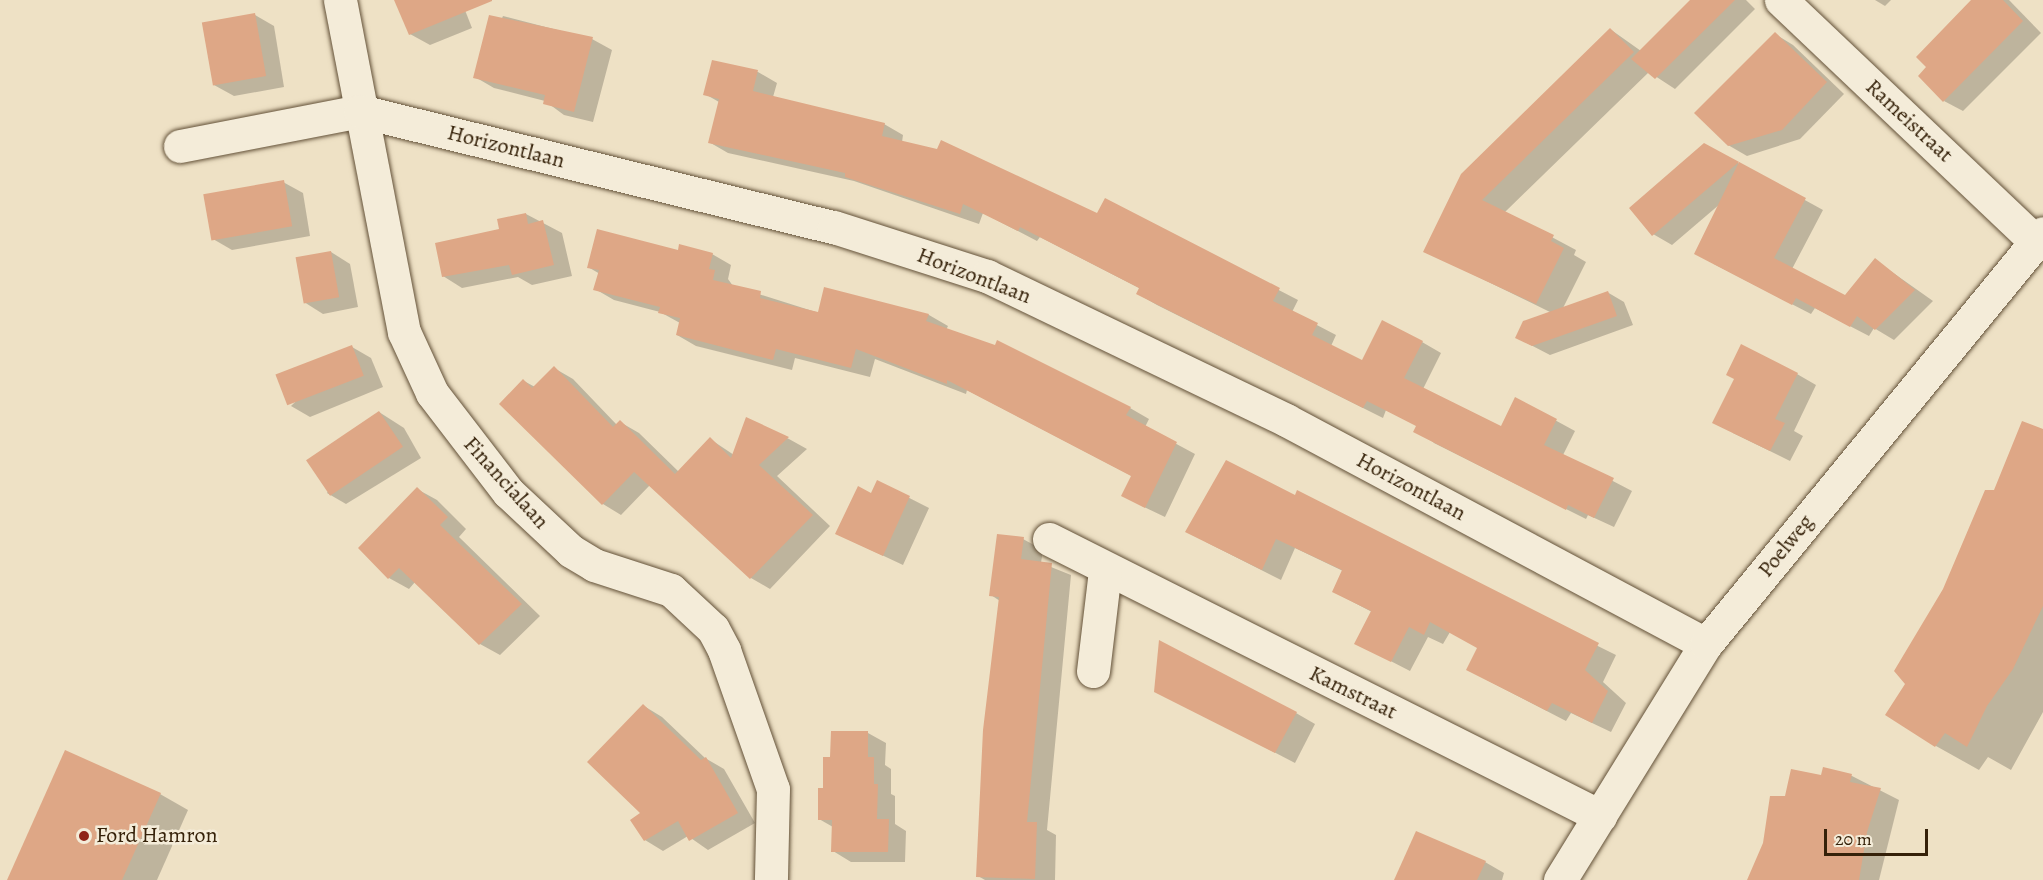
<!DOCTYPE html>
<html>
<head>
<meta charset="utf-8">
<style>
  body { margin:0 }
  #map { position:relative; width:2043px; height:880px; overflow:hidden; background:#eee1c5; font-family:Alegreya,serif }
  div>[style] { position:absolute }
  .shadow>* { inset:0; background:#0003 }
  .building>* { inset:0; background:#dea786; transform-origin:0 0 }
  .roads { filter:drop-shadow(0 0 2px #635138) drop-shadow(0 0 2px #635138) }
  .street>* { height:33px; margin:-16.5px; padding:0 16.5px; transform-origin:16.5px; border-radius:16.5px; background:#f4ecd9 }
  .secondary>* { height:33px; margin:-16.5px; padding:0 16.5px; transform-origin:16.5px; border-radius:16.5px; background:#f4ecd9 }
  .dots>* { width:16px; height:16px; translate:-50% -50%; box-sizing:border-box; border:3px solid #f4ecd9; border-radius:50% }
  span { translate:-50% -50%; white-space:nowrap; text-align:center; line-height:1.15; -webkit-text-stroke:5px #f4ecd9; paint-order:stroke }
  .street-label { font-size:22px; color:#352109 }
  .poi-label { font-size:22px; color:#352109 }
  .left { translate:0 -50%; text-align:left }
  .scale { position:absolute; left:1824px; top:829px; width:104px; height:27px; box-sizing:border-box; border:3px solid #352109; border-top:0; padding-left:8px; font-size:18px; line-height:21px; white-space:nowrap; color:#352109; -webkit-text-stroke:4px #f4ecd9; paint-order:stroke }
</style>
</head>
<body>
<div id="map">
  <div class="shadow">
    <i style="clip-path:polygon(396px 0,461px 0,472px 28px,430px 45px,410px 34px)"></i>
    <i style="clip-path:polygon(1692px 0,1746px 0,1755px 9px,1675px 89px,1649px 72px,1505px 212px,1576px 250px,1574px 255px,1586px 262px,1563px 308px,1607px 292px,1624px 302px,1633px 325px,1550px 355px,1517px 338px,1552px 313px,1425px 251px,1610px 29px,1641px 51px)"></i>
    <i style="clip-path:polygon(1875px 0,1891px 0,1885px 6px)"></i>
    <i style="clip-path:polygon(1973px 0,2009px 0,2041px 33px,1963px 111px,1944px 101px)"></i>
    <i style="clip-path:polygon(255px 15px,274px 26px,284px 87px,234px 96px,214px 85px)"></i>
    <i style="clip-path:polygon(503px 16px,592px 39px,612px 50px,593px 122px,564px 115px,545px 101px,494px 88px,475px 77px)"></i>
    <i style="clip-path:polygon(1775px 34px,1793px 45px,1844px 94px,1800px 139px,1747px 156px,1728px 145px)"></i>
    <i style="clip-path:polygon(713px 62px,758px 72px,777px 83px,773px 97px,884px 124px,903px 135px,902px 142px,1098px 215px,1105px 200px,1298px 300px,1292px 312px,1336px 335px,1331px 346px,1363px 362px,1422px 342px,1441px 353px,1423px 389px,1502px 428px,1516px 399px,1575px 431px,1563px 455px,1632px 491px,1614px 527px,1588px 515px,1586px 519px,1434px 443px,1418px 426px,1386px 410px,1383px 418px,1157px 305px,1138px 294px,1141px 289px,1040px 237px,1037px 241px,983px 213px,979px 224px,854px 181px,728px 153px,709px 142px,719px 102px,705px 94px)"></i>
    <i style="clip-path:polygon(1705px 145px,1823px 210px,1792px 269px,1845px 296px,1875px 260px,1933px 301px,1894px 340px,1874px 328px,1869px 336px,1815px 308px,1811px 314px,1714px 264px,1720px 204px,1672px 245px,1653px 234px)"></i>
    <i style="clip-path:polygon(283px 182px,303px 193px,310px 236px,232px 250px,213px 239px)"></i>
    <i style="clip-path:polygon(526px 214px,562px 233px,572px 276px,532px 285px,518px 277px,462px 288px,443px 276px)"></i>
    <i style="clip-path:polygon(331px 252px,350px 264px,358px 307px,323px 314px,304px 302px)"></i>
    <i style="clip-path:polygon(679px 252px,712px 254px,731px 265px,728px 279px,733px 286px,819px 313px,825px 289px,929px 315px,948px 326px,946px 330px,1130px 408px,1149px 419px,1145px 427px,1195px 454px,1165px 517px,1142px 506px,1132px 476px,967px 390px,966px 394px,875px 359px,870px 377px,795px 358px,792px 370px,696px 346px,677px 335px,680px 323px,660px 312px,614px 300px,595px 289px,600px 274px,588px 267px)"></i>
    <i style="clip-path:polygon(352px 347px,371px 358px,383px 387px,310px 417px,291px 406px)"></i>
    <i style="clip-path:polygon(554px 368px,573px 379px,617px 425px,620px 422px,639px 433px,679px 472px,710px 439px,734px 455px,747px 419px,789px 439px,807px 449px,777px 476px,830px 526px,770px 589px,751px 578px,650px 485px,621px 515px,603px 504px,524px 381px,535px 387px)"></i>
    <i style="clip-path:polygon(1797px 374px,1816px 385px,1794px 431px,1803px 436px,1790px 461px,1733px 433px)"></i>
    <i style="clip-path:polygon(379px 412px,404px 428px,421px 458px,346px 504px,327px 493px)"></i>
    <i style="clip-path:polygon(2043px 430px,2043px 712px,2011px 770px,1988px 757px,1979px 770px,1936px 746px,1907px 683px,1945px 590px,1995px 491px)"></i>
    <i style="clip-path:polygon(1226px 462px,1616px 655px,1603px 682px,1626px 703px,1611px 732px,1571px 713px,1566px 721px,1487px 680px,1479px 648px,1450px 632px,1443px 644px,1428px 637px,1410px 671px,1375px 653px,1372px 612px,1334px 592px,1343px 571px,1295px 548px,1281px 580px,1206px 542px)"></i>
    <i style="clip-path:polygon(878px 482px,929px 508px,903px 565px,837px 534px,872px 495px)"></i>
    <i style="clip-path:polygon(417px 489px,437px 500px,466px 529px,459px 537px,540px 616px,500px 655px,480px 644px,415px 582px,409px 589px,389px 578px,360px 548px)"></i>
    <i style="clip-path:polygon(1023px 539px,1043px 550px,1041px 563px,1071px 575px,1047px 830px,1056px 835px,1055px 880px,985px 880px,978px 876px,1000px 601px,991px 595px)"></i>
    <i style="clip-path:polygon(1156px 691px,1296px 713px,1315px 724px,1295px 763px)"></i>
    <i style="clip-path:polygon(644px 706px,662px 717px,705px 758px,724px 769px,755px 823px,708px 850px,688px 836px,663px 851px,645px 840px)"></i>
    <i style="clip-path:polygon(868px 733px,886px 743px,885px 765px,891px 769px,891px 794px,895px 796px,895px 824px,906px 831px,905px 862px,851px 862px,833px 851px,833px 827px,819px 819px,832px 758px)"></i>
    <i style="clip-path:polygon(1824px 769px,1852px 776px,1899px 800px,1879px 880px,1748px 880px,1786px 797px,1822px 777px)"></i>
    <i style="clip-path:polygon(160px 794px,188px 810px,157px 880px,9px 880px)"></i>
    <i style="clip-path:polygon(1485px 862px,1504px 873px,1502px 880px,1404px 880px)"></i>
  </div>
  <div class="building">
    <i style="clip-path:polygon(394px 0,492px 0,492px 1px,409px 35px)"></i>
    <i style="clip-path:polygon(1690px 0,1735px 0,1655px 79px,1631px 59px)"></i>
    <i style="clip-path:polygon(1971px 0,2003px 0,2023px 21px,1943px 102px,1918px 76px,1926px 67px,1916px 57px)"></i>
    <i style="left:255px;top:13px;width:64px;height:54px;rotate:80deg"></i>
    <i style="clip-path:polygon(489px 15px,593px 37px,574px 112px,543px 104px,545px 95px,473px 78px)"></i>
    <i style="clip-path:polygon(1610px 28px,1634px 52px,1482px 200px,1554px 235px,1551px 241px,1564px 248px,1536px 304px,1423px 252px,1461px 174px)"></i>
    <i style="clip-path:polygon(1775px 32px,1827px 82px,1782px 130px,1728px 146px,1694px 113px)"></i>
    <i style="clip-path:polygon(712px 60px,758px 70px,753px 91px,885px 123px,882px 136px,937px 149px,941px 140px,1097px 213px,1105px 198px,1280px 288px,1273px 301px,1318px 323px,1312px 335px,1362px 360px,1382px 320px,1423px 341px,1404px 378px,1501px 426px,1515px 397px,1557px 419px,1544px 445px,1614px 478px,1594px 518px,1568px 505px,1566px 510px,1413px 432px,1416px 426px,1367px 401px,1363px 408px,1136px 294px,1139px 288px,1020px 227px,1018px 231px,963px 204px,960px 214px,845px 177px,845px 173px,708px 143px,719px 99px,703px 95px)"></i>
    <i style="clip-path:polygon(1704px 143px,1806px 198px,1774px 258px,1845px 295px,1875px 258px,1915px 290px,1875px 330px,1857px 316px,1850px 327px,1796px 298px,1792px 305px,1694px 254px,1739px 162px,1652px 236px,1629px 208px)"></i>
    <i style="left:284px;top:180px;width:47px;height:82px;rotate:80deg"></i>
    <i style="clip-path:polygon(526px 213px,528px 224px,543px 220px,554px 265px,512px 275px,509px 265px,442px 277px,435px 243px,499px 229px,497px 219px)"></i>
    <i style="clip-path:polygon(597px 229px,678px 250px,679px 244px,713px 253px,709px 269px,715px 270px,713px 280px,761px 291px,760px 298px,818px 312px,824px 287px,929px 314px,926px 321px,995px 345px,997px 340px,1131px 407px,1126px 415px,1177px 442px,1145px 508px,1121px 496px,1131px 476px,947px 380px,947px 384px,856px 349px,851px 368px,776px 349px,773px 360px,676px 335px,680px 318px,658px 313px,660px 307px,593px 290px,599px 270px,587px 268px)"></i>
    <i style="left:331px;top:251px;width:47px;height:36px;rotate:80deg"></i>
    <i style="clip-path:polygon(1608px 291px,1617px 316px,1532px 346px,1515px 338px,1523px 321px)"></i>
    <i style="clip-path:polygon(1741px 344px,1798px 373px,1775px 419px,1785px 423px,1770px 451px,1712px 423px,1734px 379px,1726px 375px)"></i>
    <i style="left:352px;top:345px;width:33px;height:82px;rotate:69deg"></i>
    <i style="clip-path:polygon(554px 366px,613px 427px,620px 420px,675px 474px,710px 437px,731px 458px,746px 417px,789px 437px,759px 465px,813px 515px,750px 579px,634px 472px,602px 505px,499px 404px,523px 379px,532px 388px)"></i>
    <i style="left:379px;top:411px;width:43px;height:88px;rotate:56deg"></i>
    <i style="clip-path:polygon(2022px 421px,2043px 429px,2043px 606px,2013px 669px,1987px 706px,1967px 747px,1945px 733px,1935px 747px,1885px 715px,1905px 684px,1894px 671px,1943px 589px,1985px 490px,1994px 490px)"></i>
    <i style="clip-path:polygon(1226px 460px,1295px 495px,1297px 490px,1599px 643px,1585px 670px,1608px 691px,1592px 723px,1552px 703px,1547px 711px,1466px 670px,1477px 648px,1430px 622px,1424px 635px,1409px 627px,1391px 662px,1354px 644px,1371px 611px,1332px 592px,1342px 570px,1276px 539px,1262px 570px,1185px 532px)"></i>
    <i style="clip-path:polygon(877px 480px,910px 496px,883px 556px,835px 534px,858px 486px,871px 493px)"></i>
    <i style="clip-path:polygon(417px 487px,448px 517px,440px 525px,522px 604px,479px 645px,399px 568px,388px 579px,358px 548px)"></i>
    <i style="clip-path:polygon(997px 534px,1024px 537px,1021px 559px,1052px 563px,1027px 822px,1037px 822px,1035px 879px,976px 877px,983px 730px,999px 597px,989px 596px)"></i>
    <i style="clip-path:polygon(1159px 640px,1297px 712px,1275px 753px,1154px 692px)"></i>
    <i style="clip-path:polygon(643px 704px,701px 760px,706px 757px,738px 813px,689px 841px,678px 821px,644px 841px,630px 820px,640px 813px,587px 762px)"></i>
    <i style="clip-path:polygon(831px 731px,868px 731px,868px 757px,874px 757px,874px 784px,878px 784px,877px 819px,889px 819px,888px 852px,831px 852px,832px 820px,818px 820px,818px 788px,823px 788px,823px 757px,830px 757px)"></i>
    <i style="clip-path:polygon(65px 750px,161px 793px,122px 880px,7px 880px)"></i>
    <i style="clip-path:polygon(1823px 767px,1852px 774px,1850px 782px,1881px 788px,1867px 832px,1859px 880px,1747px 880px,1763px 843px,1770px 796px,1785px 796px,1791px 769px,1821px 775px)"></i>
    <i style="clip-path:polygon(1416px 831px,1486px 861px,1477px 880px,1394px 880px)"></i>
  </div>
  <div class="roads">
    <div class="street">
      <i style="left:340px;top:0;width:338px;rotate:79.1deg"></i>
      <i style="left:404px;top:332px;width:67px;rotate:65.3deg"></i>
      <i style="left:432px;top:393px;width:125px;rotate:52.5deg"></i>
      <i style="left:508px;top:492px;width:86px;rotate:43.1deg"></i>
      <i style="left:571px;top:551px;width:27px;rotate:31deg"></i>
      <i style="left:594px;top:565px;width:81px;rotate:18deg"></i>
      <i style="left:671px;top:590px;width:57px;rotate:42.9deg"></i>
      <i style="left:713px;top:629px;width:24px;rotate:62deg"></i>
      <i style="left:724px;top:650px;width:147px;rotate:70.6deg"></i>
      <i style="left:773px;top:789px;width:91px;rotate:91.3deg"></i>
      <i style="left:1781px;top:0;width:352px;rotate:43.5deg"></i>
      <i style="left:180px;top:146px;width:183px;rotate:-11deg"></i>
      <i style="left:360px;top:111px;width:488px;rotate:13.8deg"></i>
      <i style="left:834px;top:227px;width:161px;rotate:17.8deg"></i>
      <i style="left:987px;top:276px;width:332px;rotate:25.7deg"></i>
      <i style="left:1286px;top:420px;width:476px;rotate:28.1deg"></i>
      <i style="left:1049px;top:539px;width:617px;rotate:26.69deg"></i>
      <i style="left:1093px;top:671px;width:102px;rotate:-83.2deg"></i>
    </div>
    <div class="secondary">
      <i style="left:1560px;top:880px;width:278px;rotate:-58.3deg"></i>
      <i style="left:1706px;top:644px;width:531px;rotate:-50.65deg"></i>
    </div>
  </div>
  <div class="dots">
    <i style="left:84px;top:836px;background:#8f2418"></i>
  </div>
  <div class="street-label">
    <span style="left:1909px;top:121px;rotate:43deg">Rameistraat</span>
    <span style="left:506px;top:147px;rotate:14deg">Horizontlaan</span>
    <span style="left:974px;top:276px;rotate:21deg">Horizontlaan</span>
    <span style="left:506px;top:483px;rotate:48deg">Financialaan</span>
    <span style="left:1411px;top:487px;rotate:28deg">Horizontlaan</span>
    <span style="left:1786px;top:546px;rotate:-51deg">Poelweg</span>
    <span style="left:1353px;top:693px;rotate:26deg">Kamstraat</span>
  </div>
  <div class="poi-label">
    <span class="left" style="left:96px;top:836px">Ford Hamron</span>
  </div>
  <div class="scale">20 m</div>
</div>
</body>
</html>
